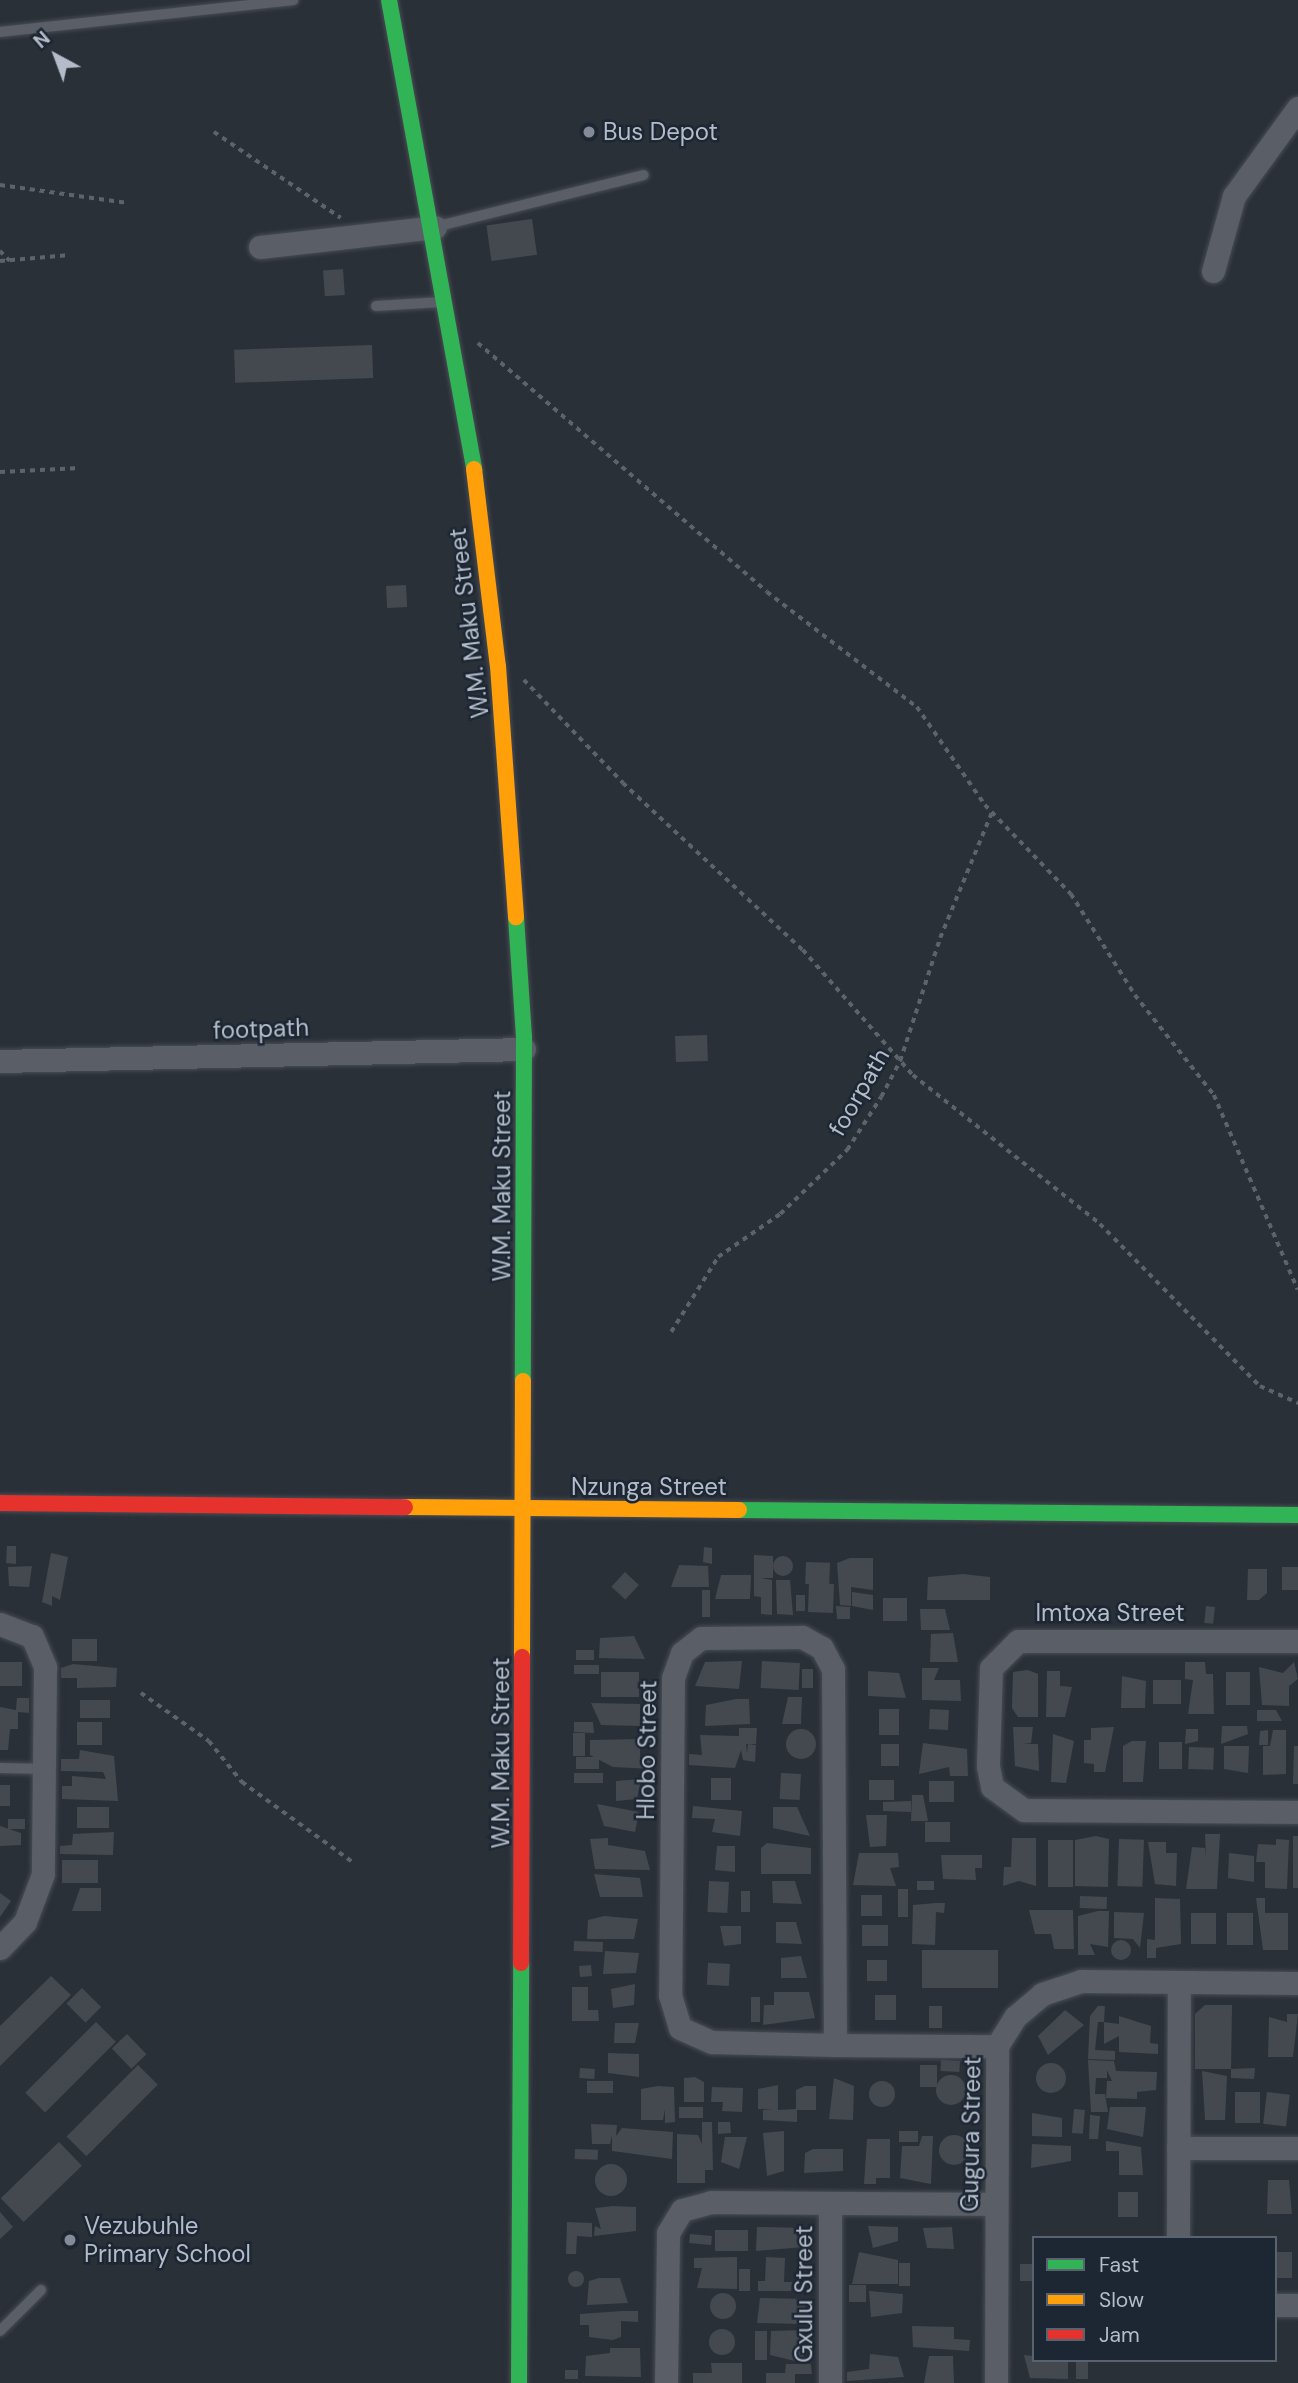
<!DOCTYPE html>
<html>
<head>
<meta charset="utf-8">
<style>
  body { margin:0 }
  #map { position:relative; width:1298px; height:2383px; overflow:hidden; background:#2a3038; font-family:"DM Sans",sans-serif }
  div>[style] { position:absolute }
  .building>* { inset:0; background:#444950; transform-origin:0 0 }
  .round { border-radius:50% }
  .path>* { height:3.5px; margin-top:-1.75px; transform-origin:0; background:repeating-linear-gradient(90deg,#5d636a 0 5px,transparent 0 10px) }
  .roads { filter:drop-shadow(0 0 2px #484c53) drop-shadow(0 0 2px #484c53) }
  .lane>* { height:10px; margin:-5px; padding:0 5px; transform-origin:5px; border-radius:5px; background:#5a5e66 }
  .street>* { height:23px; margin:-11.5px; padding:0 11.5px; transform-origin:11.5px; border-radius:11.5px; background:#5a5e66 }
  .fast>* { height:16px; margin:-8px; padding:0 8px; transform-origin:8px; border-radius:8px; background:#30b455 }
  .slow>* { height:16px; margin:-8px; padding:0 8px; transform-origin:8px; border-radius:8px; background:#ff9f0a }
  .jam>* { height:16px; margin:-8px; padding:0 8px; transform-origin:8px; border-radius:8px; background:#e5322d }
  .dots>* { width:19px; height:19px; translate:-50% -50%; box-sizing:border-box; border:4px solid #1d2633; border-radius:50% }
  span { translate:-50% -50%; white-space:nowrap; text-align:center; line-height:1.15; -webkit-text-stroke:5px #1d2633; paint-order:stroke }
  .poi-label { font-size:24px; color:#b4bcc9 }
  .left { translate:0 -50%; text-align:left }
  .street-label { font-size:24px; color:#b4bcc9 }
  .legend { position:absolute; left:1032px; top:2236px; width:245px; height:126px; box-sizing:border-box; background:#1d2633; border:2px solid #59626f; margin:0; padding:9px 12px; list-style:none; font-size:21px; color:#b4bcc9 }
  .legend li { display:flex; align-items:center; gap:14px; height:35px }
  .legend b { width:35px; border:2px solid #59626f }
  .north { position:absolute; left:21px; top:21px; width:70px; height:70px; -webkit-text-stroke:5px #1d2633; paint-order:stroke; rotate:319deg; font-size:19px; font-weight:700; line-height:28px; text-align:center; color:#b4bcc9 }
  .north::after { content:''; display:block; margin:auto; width:24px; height:32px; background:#b4bcc9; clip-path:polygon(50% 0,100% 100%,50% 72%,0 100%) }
</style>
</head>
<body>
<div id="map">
  <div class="building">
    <i style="left:532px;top:219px;width:36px;height:46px;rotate:82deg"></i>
    <i style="left:343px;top:269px;width:26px;height:20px;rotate:86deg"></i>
    <i style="left:372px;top:345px;width:33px;height:138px;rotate:88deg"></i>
    <i style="left:406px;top:585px;width:22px;height:20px;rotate:87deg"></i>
    <i style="left:707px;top:1035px;width:26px;height:32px;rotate:88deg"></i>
    <i style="clip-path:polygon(7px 1546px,16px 1546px,16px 1564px,6px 1563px)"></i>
    <i style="clip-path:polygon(704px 1547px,712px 1548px,712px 1564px,703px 1562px)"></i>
    <i style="clip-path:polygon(51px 1553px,68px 1557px,60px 1600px,52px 1596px,52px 1606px,42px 1602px)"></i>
    <i style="clip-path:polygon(754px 1555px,773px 1556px,773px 1578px,761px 1578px,772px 1580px,772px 1615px,761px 1614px,761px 1597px,754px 1596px)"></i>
    <i class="round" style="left:773px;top:1556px;width:20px;height:20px"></i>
    <i style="clip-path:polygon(850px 1558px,873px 1558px,873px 1590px,851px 1587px,851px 1606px,840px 1605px,837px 1563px)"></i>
    <i style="left:806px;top:1562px;width:24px;height:22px;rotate:2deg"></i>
    <i style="clip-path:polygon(679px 1565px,708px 1566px,709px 1587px,671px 1587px)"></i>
    <i style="clip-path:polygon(32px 1566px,29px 1587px,9px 1586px,8px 1567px)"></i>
    <i style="left:1282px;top:1567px;width:16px;height:23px"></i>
    <i style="clip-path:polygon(1248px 1569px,1267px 1569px,1267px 1593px,1259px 1600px,1247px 1600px)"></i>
    <i style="left:625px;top:1572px;width:19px;height:20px;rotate:43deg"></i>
    <i style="clip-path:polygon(963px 1574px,990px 1577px,990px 1600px,927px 1600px,928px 1577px)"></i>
    <i style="clip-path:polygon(721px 1575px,751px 1575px,750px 1599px,715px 1599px)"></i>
    <i style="clip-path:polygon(776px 1580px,790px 1580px,793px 1615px,777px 1614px)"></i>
    <i style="left:834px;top:1584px;width:29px;height:25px;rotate:92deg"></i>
    <i style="left:702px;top:1590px;width:8px;height:27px"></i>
    <i style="clip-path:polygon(852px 1592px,873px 1595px,873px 1610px,852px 1606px)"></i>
    <i style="left:796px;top:1595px;width:9px;height:16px"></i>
    <i style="left:907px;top:1598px;width:23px;height:24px;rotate:90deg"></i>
    <i style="clip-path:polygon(836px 1606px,850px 1607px,850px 1619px,837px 1619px)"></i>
    <i style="left:1206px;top:1606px;width:9px;height:17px;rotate:6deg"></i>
    <i style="clip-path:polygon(920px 1609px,945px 1609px,950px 1630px,921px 1630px)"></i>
    <i style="clip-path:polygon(953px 1633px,958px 1662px,930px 1662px,931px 1634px)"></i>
    <i style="clip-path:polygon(634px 1636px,645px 1659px,599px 1658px,600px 1638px)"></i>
    <i style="left:72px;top:1639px;width:25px;height:22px"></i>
    <i style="left:576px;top:1650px;width:18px;height:10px"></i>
    <i style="clip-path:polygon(742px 1661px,739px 1689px,695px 1686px,705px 1662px)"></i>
    <i style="left:762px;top:1661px;width:38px;height:27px;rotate:3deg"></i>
    <i style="left:0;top:1662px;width:22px;height:24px"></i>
    <i style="clip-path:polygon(1185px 1662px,1205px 1662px,1206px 1674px,1213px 1674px,1214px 1714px,1188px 1714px,1193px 1680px,1185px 1679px)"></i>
    <i style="clip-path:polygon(1294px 1662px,1298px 1679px,1289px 1686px,1289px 1706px,1262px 1705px,1259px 1667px,1283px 1673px)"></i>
    <i style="clip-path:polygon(73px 1664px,117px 1668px,116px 1687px,77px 1688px,77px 1678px,61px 1678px,61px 1668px)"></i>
    <i style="left:574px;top:1665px;width:25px;height:9px"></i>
    <i style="clip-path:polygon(922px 1668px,939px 1668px,934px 1680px,960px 1680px,961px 1701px,922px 1700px)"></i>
    <i style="left:813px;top:1669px;width:19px;height:11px;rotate:90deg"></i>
    <i style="clip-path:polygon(1028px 1670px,1038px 1674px,1038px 1717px,1018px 1717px,1012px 1708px,1013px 1672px)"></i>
    <i style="clip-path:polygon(868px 1671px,899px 1673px,906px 1698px,868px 1696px)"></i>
    <i style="clip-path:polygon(1047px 1671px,1060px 1671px,1060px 1686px,1072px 1687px,1065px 1717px,1046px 1717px)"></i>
    <i style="left:639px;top:1672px;width:25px;height:38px;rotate:90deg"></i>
    <i style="left:1226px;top:1672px;width:24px;height:33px"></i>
    <i style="clip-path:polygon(1122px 1676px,1146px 1681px,1145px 1708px,1121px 1708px)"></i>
    <i style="left:1153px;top:1680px;width:28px;height:24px"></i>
    <i style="clip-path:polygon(788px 1697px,802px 1697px,801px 1724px,782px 1724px)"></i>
    <i style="clip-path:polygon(17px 1698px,29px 1698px,29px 1713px,18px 1712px,18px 1729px,10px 1729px,8px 1750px,0 1750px,0 1707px,16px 1710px)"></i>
    <i style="clip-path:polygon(736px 1699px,749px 1699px,750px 1724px,705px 1726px,706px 1705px)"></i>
    <i style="left:80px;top:1700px;width:30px;height:18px"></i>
    <i style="clip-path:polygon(591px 1703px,640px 1704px,640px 1726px,601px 1725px)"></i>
    <i style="left:879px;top:1709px;width:20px;height:26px"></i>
    <i style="left:930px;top:1709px;width:19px;height:20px;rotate:3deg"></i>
    <i style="clip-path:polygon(1257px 1710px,1276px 1710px,1282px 1721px,1257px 1721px)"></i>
    <i style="left:77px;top:1722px;width:25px;height:23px"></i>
    <i style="clip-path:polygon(574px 1722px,593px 1722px,594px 1733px,574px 1732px)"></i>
    <i style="clip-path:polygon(1222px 1726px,1247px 1726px,1248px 1734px,1221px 1744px)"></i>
    <i style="clip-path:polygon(1013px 1727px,1033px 1727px,1031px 1743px,1023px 1744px,1038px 1744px,1039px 1771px,1015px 1766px)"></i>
    <i style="clip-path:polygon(1114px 1727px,1105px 1772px,1094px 1772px,1094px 1764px,1084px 1763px,1084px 1740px,1091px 1740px,1091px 1728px)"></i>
    <i style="clip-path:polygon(739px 1728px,757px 1728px,756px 1744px,746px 1744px,747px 1753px,748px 1744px,756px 1745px,755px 1762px,743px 1760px,741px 1750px,735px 1768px,689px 1765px,689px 1754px,702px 1755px,700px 1735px,739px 1736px)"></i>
    <i style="clip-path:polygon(1186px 1729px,1198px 1729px,1198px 1741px,1185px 1744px)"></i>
    <i class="round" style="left:786px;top:1729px;width:30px;height:30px"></i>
    <i style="clip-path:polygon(1268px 1730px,1268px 1745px,1259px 1745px,1260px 1731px)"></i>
    <i style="clip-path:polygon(1273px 1730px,1286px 1730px,1286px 1774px,1263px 1775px,1263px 1746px,1270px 1746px)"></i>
    <i style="clip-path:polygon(642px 1732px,655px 1733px,655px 1743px,643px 1744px)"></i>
    <i style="left:573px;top:1733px;width:12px;height:23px"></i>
    <i style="clip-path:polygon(1053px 1734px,1074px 1741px,1066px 1783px,1051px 1782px)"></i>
    <i style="clip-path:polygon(640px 1739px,640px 1759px,654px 1759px,654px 1769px,613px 1767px,590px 1755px,590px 1740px)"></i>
    <i style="clip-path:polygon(1132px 1741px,1146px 1741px,1143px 1782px,1123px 1782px,1123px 1746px)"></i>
    <i style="left:1159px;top:1742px;width:23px;height:27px"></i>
    <i style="clip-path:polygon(923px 1743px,967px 1749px,968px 1776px,950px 1776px,949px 1767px,919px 1774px)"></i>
    <i style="left:881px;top:1744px;width:18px;height:22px"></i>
    <i style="clip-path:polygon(1224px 1746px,1249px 1746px,1248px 1773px,1224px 1769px)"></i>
    <i style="clip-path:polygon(1294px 1746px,1298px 1746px,1298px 1784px,1293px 1784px)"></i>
    <i style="left:1189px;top:1747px;width:25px;height:22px;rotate:2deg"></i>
    <i style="clip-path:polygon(80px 1750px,114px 1756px,118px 1801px,62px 1799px,62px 1786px,72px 1786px,72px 1776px,106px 1779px,103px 1772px,61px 1771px,61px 1759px,79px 1759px)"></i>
    <i style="left:576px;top:1757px;width:23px;height:12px"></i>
    <i style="left:574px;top:1773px;width:29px;height:10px"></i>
    <i style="left:781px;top:1773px;width:20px;height:26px;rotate:3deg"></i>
    <i style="left:711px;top:1778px;width:20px;height:22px"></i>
    <i style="clip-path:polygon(641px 1779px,637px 1799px,616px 1801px,616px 1781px)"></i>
    <i style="left:869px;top:1780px;width:25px;height:20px"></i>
    <i style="left:929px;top:1781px;width:25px;height:21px"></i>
    <i style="left:0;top:1785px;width:10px;height:21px"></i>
    <i style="clip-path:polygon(912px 1795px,923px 1795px,928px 1821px,911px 1821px)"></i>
    <i style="clip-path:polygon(911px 1801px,911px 1812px,883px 1811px,883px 1802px)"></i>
    <i style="clip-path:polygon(597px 1804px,639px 1812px,635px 1832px,604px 1826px)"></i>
    <i style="clip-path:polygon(693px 1806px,742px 1811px,740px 1836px,712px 1832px,715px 1819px,692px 1818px)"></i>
    <i style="left:77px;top:1807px;width:32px;height:21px"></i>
    <i style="clip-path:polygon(773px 1807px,797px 1807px,810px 1836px,773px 1828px)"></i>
    <i style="clip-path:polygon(866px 1815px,887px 1815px,886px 1846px,870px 1847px)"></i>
    <i style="left:8px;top:1819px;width:17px;height:10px"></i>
    <i style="left:925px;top:1822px;width:25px;height:20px"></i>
    <i style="clip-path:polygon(0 1826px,21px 1833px,21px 1845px,0 1846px)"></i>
    <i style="clip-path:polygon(114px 1832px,113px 1855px,60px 1854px,60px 1846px,72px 1845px,73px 1834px)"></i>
    <i style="clip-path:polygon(1205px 1834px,1220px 1834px,1217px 1889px,1186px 1889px,1192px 1847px,1205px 1848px,1206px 1858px)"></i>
    <i style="clip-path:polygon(1096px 1836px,1109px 1839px,1108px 1887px,1075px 1886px,1075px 1840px)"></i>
    <i style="left:1293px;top:1836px;width:5px;height:52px"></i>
    <i style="clip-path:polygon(608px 1838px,608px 1845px,645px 1851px,650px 1870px,595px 1869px,590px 1839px)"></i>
    <i style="clip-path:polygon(1012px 1838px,1036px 1838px,1036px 1886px,1019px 1881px,1003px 1886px,1004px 1867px,1011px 1867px)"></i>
    <i style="left:1119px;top:1839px;width:25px;height:47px;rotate:2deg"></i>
    <i style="clip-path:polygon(1276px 1839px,1289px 1840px,1287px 1889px,1265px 1888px,1265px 1862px,1256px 1862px,1258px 1844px,1276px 1845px)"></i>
    <i style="left:1048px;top:1840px;width:25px;height:47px"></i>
    <i style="clip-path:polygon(1148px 1842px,1166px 1842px,1166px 1853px,1177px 1853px,1176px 1886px,1155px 1884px)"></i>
    <i style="clip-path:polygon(767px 1843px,811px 1848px,811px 1874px,761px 1874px,761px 1848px)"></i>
    <i style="clip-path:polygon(717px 1846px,735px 1846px,735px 1872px,715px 1870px)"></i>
    <i style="clip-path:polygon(859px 1853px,898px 1853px,899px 1867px,890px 1868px,896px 1886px,853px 1885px)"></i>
    <i style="clip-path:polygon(1229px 1853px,1254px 1856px,1254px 1882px,1228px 1878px)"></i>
    <i style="clip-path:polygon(941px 1855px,982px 1855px,982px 1868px,975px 1868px,976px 1880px,943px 1879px)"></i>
    <i style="left:62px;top:1860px;width:36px;height:23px"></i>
    <i style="clip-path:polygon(594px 1874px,640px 1878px,643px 1897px,600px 1897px)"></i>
    <i style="left:709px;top:1881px;width:20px;height:31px;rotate:3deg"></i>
    <i style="clip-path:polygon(772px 1881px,795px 1881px,802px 1904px,773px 1903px)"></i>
    <i style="left:917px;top:1881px;width:17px;height:9px"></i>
    <i style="clip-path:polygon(80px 1888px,101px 1888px,101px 1911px,72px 1911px)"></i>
    <i style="left:898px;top:1889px;width:10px;height:28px"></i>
    <i style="left:741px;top:1891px;width:9px;height:21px"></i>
    <i style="clip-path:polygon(0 1893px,11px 1901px,0 1917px)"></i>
    <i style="left:861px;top:1895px;width:21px;height:21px"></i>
    <i style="left:1080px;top:1896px;width:27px;height:12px;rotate:2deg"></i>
    <i style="clip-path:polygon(1155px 1898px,1180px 1899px,1181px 1944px,1156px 1948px,1156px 1958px,1147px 1958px,1147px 1939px,1155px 1940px)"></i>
    <i style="clip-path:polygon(1256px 1898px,1265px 1898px,1265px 1913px,1288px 1913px,1288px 1950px,1263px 1950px)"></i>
    <i style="clip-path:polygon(936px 1903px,945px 1903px,944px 1913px,936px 1912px,935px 1945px,912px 1944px,913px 1905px)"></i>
    <i style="clip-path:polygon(1029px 1910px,1073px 1910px,1074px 1949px,1054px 1949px,1051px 1934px,1035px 1934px)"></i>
    <i style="clip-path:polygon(1098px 1911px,1109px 1911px,1108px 1947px,1090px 1944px,1095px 1955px,1078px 1955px,1078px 1916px)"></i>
    <i style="clip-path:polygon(1114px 1912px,1144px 1913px,1140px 1948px,1133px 1939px,1114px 1938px)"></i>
    <i style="left:1191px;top:1913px;width:25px;height:31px"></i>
    <i style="left:1227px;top:1913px;width:26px;height:32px"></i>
    <i style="clip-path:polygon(604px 1916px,638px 1919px,634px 1939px,587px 1939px,588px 1920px)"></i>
    <i style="clip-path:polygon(776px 1922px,796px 1922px,802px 1944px,776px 1943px)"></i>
    <i style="left:862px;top:1925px;width:26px;height:21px"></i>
    <i style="clip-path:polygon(720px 1926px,741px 1926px,741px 1944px,724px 1946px)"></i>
    <i class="round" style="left:1111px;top:1940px;width:20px;height:20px"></i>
    <i style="left:574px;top:1941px;width:29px;height:10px;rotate:2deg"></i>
    <i style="left:922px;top:1950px;width:76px;height:38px"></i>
    <i style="clip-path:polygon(605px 1951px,639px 1953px,636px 1973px,603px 1974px)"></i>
    <i style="clip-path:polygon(801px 1956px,807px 1978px,781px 1978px,781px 1958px)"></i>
    <i style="left:867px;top:1960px;width:20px;height:21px"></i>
    <i style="left:730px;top:1964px;width:22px;height:22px;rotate:93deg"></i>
    <i style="left:591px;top:1965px;width:11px;height:12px;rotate:85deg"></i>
    <i style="clip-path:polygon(51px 1976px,71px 1995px,0 2066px,0 2026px)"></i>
    <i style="clip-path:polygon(635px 1984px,634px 2005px,613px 2008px,611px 1989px)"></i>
    <i style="clip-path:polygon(572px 1987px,588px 1987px,588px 2010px,598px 2010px,599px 2021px,572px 2021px)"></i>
    <i style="left:82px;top:1988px;width:27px;height:22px;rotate:45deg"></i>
    <i style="clip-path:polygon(774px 1992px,809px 1992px,815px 2018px,763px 2025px,764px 2005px,774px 2005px)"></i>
    <i style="left:875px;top:1995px;width:21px;height:25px"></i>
    <i style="left:751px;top:1997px;width:9px;height:25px"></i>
    <i style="clip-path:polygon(1205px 2005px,1232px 2005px,1231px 2069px,1195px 2069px,1195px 2014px)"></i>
    <i style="left:929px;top:2006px;width:13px;height:22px"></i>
    <i style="clip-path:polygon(1098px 2006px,1105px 2006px,1104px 2022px,1098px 2022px,1095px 2050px,1115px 2051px,1115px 2060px,1088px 2059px,1090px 2016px)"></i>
    <i style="clip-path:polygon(1065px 2010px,1084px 2025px,1048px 2055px,1038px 2036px)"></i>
    <i style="clip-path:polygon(1287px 2014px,1298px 2014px,1293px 2057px,1268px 2057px,1269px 2017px,1287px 2022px)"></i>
    <i style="clip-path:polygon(1119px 2016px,1151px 2026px,1150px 2043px,1158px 2044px,1158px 2054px,1119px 2052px,1119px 2036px,1104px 2044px,1104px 2022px,1119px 2024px)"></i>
    <i style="left:96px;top:2022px;width:28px;height:100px;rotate:45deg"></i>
    <i style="clip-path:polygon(615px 2023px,639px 2023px,635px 2043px,614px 2043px)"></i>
    <i style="left:127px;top:2034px;width:28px;height:21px;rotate:46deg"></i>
    <i style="clip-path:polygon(608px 2053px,639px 2054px,639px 2077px,608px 2073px)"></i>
    <i style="left:941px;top:2060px;width:19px;height:11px;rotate:3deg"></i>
    <i style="clip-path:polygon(1088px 2060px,1114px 2061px,1116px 2071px,1157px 2072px,1156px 2090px,1137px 2092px,1137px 2099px,1106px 2098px,1107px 2081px,1112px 2081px,1107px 2070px,1107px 2078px,1096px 2078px,1095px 2094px,1105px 2094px,1108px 2112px,1091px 2112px)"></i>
    <i class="round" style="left:1036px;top:2063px;width:30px;height:30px"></i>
    <i style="left:138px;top:2065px;width:28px;height:101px;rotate:45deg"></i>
    <i style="left:920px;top:2065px;width:17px;height:22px"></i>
    <i style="left:580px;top:2068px;width:15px;height:10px;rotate:4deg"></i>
    <i style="clip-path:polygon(1255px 2068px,1254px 2079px,1231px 2078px,1231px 2069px)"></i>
    <i style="clip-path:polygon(1202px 2071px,1227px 2076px,1225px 2120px,1205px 2120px)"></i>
    <i class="round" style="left:936px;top:2075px;width:30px;height:30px"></i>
    <i style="clip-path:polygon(695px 2077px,704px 2082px,704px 2102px,684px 2102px,684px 2078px)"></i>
    <i style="clip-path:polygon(834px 2078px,854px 2086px,853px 2120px,829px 2119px)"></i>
    <i style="left:587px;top:2081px;width:26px;height:12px"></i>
    <i class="round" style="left:869px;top:2081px;width:26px;height:26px"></i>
    <i style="clip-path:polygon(778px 2085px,778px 2110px,796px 2109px,796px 2090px,805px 2086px,816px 2086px,816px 2110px,797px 2110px,797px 2122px,763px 2120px,763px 2110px,773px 2109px,758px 2109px,758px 2089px)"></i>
    <i style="clip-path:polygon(658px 2086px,674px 2087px,675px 2122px,665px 2123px,665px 2109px,663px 2120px,641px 2120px,641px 2089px)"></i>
    <i style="clip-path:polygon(712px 2087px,743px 2088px,742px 2112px,722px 2111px,723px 2102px,711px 2102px)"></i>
    <i style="left:1235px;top:2092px;width:25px;height:31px"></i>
    <i style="left:1267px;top:2092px;width:23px;height:32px;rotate:7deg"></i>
    <i style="left:679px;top:2107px;width:24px;height:11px"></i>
    <i style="clip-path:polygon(1110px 2107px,1146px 2107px,1143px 2137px,1107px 2129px)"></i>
    <i style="left:1074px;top:2109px;width:11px;height:24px;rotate:5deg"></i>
    <i style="clip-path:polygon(1032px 2113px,1062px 2118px,1062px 2137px,1032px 2136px)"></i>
    <i style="clip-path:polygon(1090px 2115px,1100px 2116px,1098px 2139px,1089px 2139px)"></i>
    <i style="clip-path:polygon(702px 2122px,712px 2122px,713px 2170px,705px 2170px,705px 2183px,677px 2183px,677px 2134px,698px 2135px,702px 2144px)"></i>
    <i style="clip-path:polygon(718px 2122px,730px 2122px,731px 2133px,718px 2134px)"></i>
    <i style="clip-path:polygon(591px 2124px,617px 2125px,616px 2136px,622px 2128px,673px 2132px,672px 2159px,612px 2151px,612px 2135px,610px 2144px,592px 2144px)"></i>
    <i style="clip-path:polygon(784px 2131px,784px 2171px,767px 2176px,763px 2133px)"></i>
    <i style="left:899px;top:2131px;width:19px;height:11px"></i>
    <i class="round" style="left:939px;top:2135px;width:30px;height:30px"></i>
    <i style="clip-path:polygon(922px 2136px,933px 2136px,931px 2184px,900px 2178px,902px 2146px,919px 2146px)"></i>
    <i style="clip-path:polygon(725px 2137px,747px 2137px,739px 2169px,721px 2162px)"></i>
    <i style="clip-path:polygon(867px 2139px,890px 2139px,890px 2178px,876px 2178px,876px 2184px,864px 2184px)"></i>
    <i style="clip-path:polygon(1106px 2141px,1141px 2147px,1143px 2175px,1119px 2175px,1119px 2151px,1106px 2151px)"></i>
    <i style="left:59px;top:2142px;width:33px;height:81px;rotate:46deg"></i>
    <i style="clip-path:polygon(1032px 2144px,1071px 2146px,1071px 2161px,1031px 2168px)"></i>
    <i style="left:575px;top:2149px;width:23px;height:10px;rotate:2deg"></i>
    <i style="clip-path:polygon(813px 2149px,843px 2149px,843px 2171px,804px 2173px,805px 2153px)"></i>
    <i class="round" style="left:595px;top:2164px;width:32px;height:32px"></i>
    <i style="clip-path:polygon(1268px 2180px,1289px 2180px,1292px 2214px,1267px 2214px)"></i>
    <i style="left:1118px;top:2192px;width:20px;height:25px"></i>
    <i style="clip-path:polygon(613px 2206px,636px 2207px,636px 2231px,594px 2236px,595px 2226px,601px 2229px,595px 2208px)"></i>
    <i style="clip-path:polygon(0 2212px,13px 2227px,0 2239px)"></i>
    <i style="clip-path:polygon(567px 2222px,592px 2223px,592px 2237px,577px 2236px,576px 2254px,566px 2254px)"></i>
    <i style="clip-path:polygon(868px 2226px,898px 2227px,898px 2241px,873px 2248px)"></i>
    <i style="clip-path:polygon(757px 2227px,805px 2228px,804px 2247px,756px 2251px)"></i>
    <i style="clip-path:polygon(952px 2227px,954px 2249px,927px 2248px,923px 2228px)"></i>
    <i style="left:715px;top:2230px;width:33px;height:21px"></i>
    <i style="left:690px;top:2234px;width:22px;height:9px;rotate:5deg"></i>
    <i style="clip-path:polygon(859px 2252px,898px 2260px,898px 2284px,852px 2284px)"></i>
    <i style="left:1275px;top:2252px;width:17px;height:26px"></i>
    <i style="clip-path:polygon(737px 2257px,737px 2289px,697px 2288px,702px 2268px,694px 2268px,694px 2258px)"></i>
    <i style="clip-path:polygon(766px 2257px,785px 2258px,784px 2282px,792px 2282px,791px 2291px,758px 2291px,758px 2281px,765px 2281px)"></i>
    <i style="left:910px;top:2263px;width:23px;height:11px;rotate:90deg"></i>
    <i style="left:1020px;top:2264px;width:14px;height:17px"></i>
    <i style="left:739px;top:2269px;width:11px;height:22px"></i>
    <i class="round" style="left:568px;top:2271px;width:16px;height:16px"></i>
    <i style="clip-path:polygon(599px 2278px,620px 2278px,628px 2303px,587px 2305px,589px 2281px)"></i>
    <i style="left:866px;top:2285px;width:17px;height:17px;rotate:90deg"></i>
    <i style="clip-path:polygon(869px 2291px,903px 2294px,902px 2313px,871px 2317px)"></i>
    <i class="round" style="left:710px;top:2293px;width:26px;height:26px"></i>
    <i style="clip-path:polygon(760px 2298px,807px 2299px,801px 2324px,757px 2323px)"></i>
    <i style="clip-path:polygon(622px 2311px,638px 2311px,638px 2322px,621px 2321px,621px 2337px,613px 2340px,589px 2337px,589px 2325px,580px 2325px,580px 2314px)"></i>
    <i style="clip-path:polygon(912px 2326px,954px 2327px,954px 2339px,970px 2340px,969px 2351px,913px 2347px)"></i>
    <i class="round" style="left:709px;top:2329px;width:26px;height:26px"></i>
    <i style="clip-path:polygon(806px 2330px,803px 2363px,770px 2355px,771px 2331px)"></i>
    <i style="left:755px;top:2331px;width:12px;height:29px"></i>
    <i style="clip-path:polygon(610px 2348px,640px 2348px,641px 2377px,585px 2376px,586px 2356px,610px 2353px)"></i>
    <i style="clip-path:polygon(870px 2354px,898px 2357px,904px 2377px,847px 2381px,847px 2372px,869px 2369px)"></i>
    <i style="clip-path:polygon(1024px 2355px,1068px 2360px,1068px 2379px,1030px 2378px)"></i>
    <i style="clip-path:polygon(929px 2356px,953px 2356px,954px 2383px,924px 2383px)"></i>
    <i style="left:1076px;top:2360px;width:12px;height:19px"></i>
    <i style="clip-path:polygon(711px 2363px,742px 2363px,742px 2383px,693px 2383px,693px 2373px,712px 2373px)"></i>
    <i style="clip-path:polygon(786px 2364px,811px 2364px,812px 2374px,795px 2374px,795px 2383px,766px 2383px,766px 2373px,785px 2373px)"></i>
    <i style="left:565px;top:2370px;width:13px;height:9px"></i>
  </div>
  <div class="path">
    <i style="left:214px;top:132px;width:153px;rotate:34.1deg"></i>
    <i style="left:0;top:185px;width:129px;rotate:8deg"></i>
    <i style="left:0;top:251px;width:14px;rotate:45deg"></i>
    <i style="left:0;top:261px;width:70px;rotate:-4.9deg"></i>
    <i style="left:478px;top:343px;width:381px;rotate:40.7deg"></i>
    <i style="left:767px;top:592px;width:189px;rotate:37.5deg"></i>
    <i style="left:917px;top:707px;width:119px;rotate:55.2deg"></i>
    <i style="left:985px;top:805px;width:124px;rotate:46deg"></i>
    <i style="left:1071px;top:894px;width:120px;rotate:57.6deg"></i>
    <i style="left:1135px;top:995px;width:127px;rotate:51.7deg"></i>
    <i style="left:1214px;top:1095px;width:212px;rotate:66.7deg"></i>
    <i style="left:0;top:472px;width:80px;rotate:-2.9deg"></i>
    <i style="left:524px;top:680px;width:143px;rotate:46.1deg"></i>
    <i style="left:623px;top:783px;width:246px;rotate:42.9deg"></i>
    <i style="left:803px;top:950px;width:167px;rotate:48.7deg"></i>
    <i style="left:913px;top:1075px;width:239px;rotate:38.5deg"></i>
    <i style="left:1100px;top:1224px;width:228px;rotate:45.4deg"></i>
    <i style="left:1260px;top:1386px;width:42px;rotate:24.1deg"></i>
    <i style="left:671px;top:1332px;width:89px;rotate:-57.9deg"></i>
    <i style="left:718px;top:1257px;width:75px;rotate:-34.7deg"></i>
    <i style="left:780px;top:1214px;width:93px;rotate:-43.7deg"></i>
    <i style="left:847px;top:1150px;width:63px;rotate:-57.3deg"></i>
    <i style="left:881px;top:1097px;width:41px;rotate:-62.2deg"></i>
    <i style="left:900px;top:1061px;width:129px;rotate:-72deg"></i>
    <i style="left:940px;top:938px;width:136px;rotate:-67.6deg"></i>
    <i style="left:141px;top:1693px;width:83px;rotate:35.2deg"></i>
    <i style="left:209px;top:1741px;width:53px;rotate:51.2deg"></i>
    <i style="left:242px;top:1782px;width:138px;rotate:35.9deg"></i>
  </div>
  <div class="roads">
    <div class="lane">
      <i style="left:0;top:32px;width:295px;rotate:-6.2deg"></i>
      <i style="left:435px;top:227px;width:215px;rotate:-14deg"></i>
      <i style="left:376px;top:306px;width:66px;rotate:-3.5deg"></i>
      <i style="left:0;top:1768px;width:44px;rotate:1.3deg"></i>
      <i style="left:0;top:2331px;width:58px;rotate:-45deg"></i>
    </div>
    <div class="street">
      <i style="left:260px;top:247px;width:176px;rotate:-6.5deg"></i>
      <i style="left:1213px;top:271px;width:78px;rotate:-74.4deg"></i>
      <i style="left:1234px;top:196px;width:109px;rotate:-54deg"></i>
      <i style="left:0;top:1061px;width:524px;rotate:-1.31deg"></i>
      <i style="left:0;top:1624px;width:34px;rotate:21deg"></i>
      <i style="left:32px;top:1636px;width:34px;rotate:67deg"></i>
      <i style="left:45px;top:1667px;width:207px;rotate:90.6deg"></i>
      <i style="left:43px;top:1874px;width:51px;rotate:110.6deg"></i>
      <i style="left:25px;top:1922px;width:36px;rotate:134deg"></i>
      <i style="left:1298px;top:1641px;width:280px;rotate:180deg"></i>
      <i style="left:1018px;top:1641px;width:38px;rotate:135deg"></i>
      <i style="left:991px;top:1668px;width:98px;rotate:91.8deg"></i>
      <i style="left:988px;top:1766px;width:21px;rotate:79deg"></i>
      <i style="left:992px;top:1787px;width:39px;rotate:36deg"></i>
      <i style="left:1024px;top:1810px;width:274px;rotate:0.4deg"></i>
      <i style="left:835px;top:2045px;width:376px;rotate:-90.3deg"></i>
      <i style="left:833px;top:1669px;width:24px;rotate:-118deg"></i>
      <i style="left:822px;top:1648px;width:23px;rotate:-151deg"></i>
      <i style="left:802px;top:1637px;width:101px;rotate:179.4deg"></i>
      <i style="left:701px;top:1638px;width:24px;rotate:142deg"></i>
      <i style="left:682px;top:1653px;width:27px;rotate:110deg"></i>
      <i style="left:673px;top:1678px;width:317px;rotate:90.5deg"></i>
      <i style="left:670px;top:1995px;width:34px;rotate:73deg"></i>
      <i style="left:680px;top:2028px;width:35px;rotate:24deg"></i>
      <i style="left:712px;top:2042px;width:123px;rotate:1.4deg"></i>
      <i style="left:835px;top:2045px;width:162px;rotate:0.4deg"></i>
      <i style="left:1178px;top:2148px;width:120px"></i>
      <i style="left:1178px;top:2238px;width:255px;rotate:-89.8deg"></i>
      <i style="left:1275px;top:2305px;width:23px"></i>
      <i style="left:666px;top:2383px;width:150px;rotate:-89.2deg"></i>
      <i style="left:668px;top:2233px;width:27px;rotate:-59deg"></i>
      <i style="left:682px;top:2210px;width:30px;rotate:-15deg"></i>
      <i style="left:711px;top:2202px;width:285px;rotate:0.4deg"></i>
      <i style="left:830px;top:2383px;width:179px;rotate:-90deg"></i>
      <i style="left:996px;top:2383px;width:337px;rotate:-89.8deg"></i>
      <i style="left:997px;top:2046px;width:34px;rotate:-58deg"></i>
      <i style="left:1015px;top:2017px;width:35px;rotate:-40deg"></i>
      <i style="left:1042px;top:1994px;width:41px;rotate:-18.4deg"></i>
      <i style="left:1081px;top:1981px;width:217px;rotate:0.5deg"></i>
    </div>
    <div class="fast">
      <i style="left:389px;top:0;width:477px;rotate:79.7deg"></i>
      <i style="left:516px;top:917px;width:120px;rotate:86.2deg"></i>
      <i style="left:524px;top:1037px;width:344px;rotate:90.2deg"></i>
      <i style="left:739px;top:1510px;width:559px;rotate:0.51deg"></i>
      <i style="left:519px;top:2383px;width:420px;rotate:-89.7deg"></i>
    </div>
    <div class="slow">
      <i style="left:474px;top:469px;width:198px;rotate:83.1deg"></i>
      <i style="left:498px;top:666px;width:252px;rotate:85.9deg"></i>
      <i style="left:405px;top:1507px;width:334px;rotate:0.5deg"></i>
      <i style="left:522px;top:1657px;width:276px;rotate:-89.8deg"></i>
    </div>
    <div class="jam">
      <i style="left:0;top:1503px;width:405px;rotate:0.6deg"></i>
      <i style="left:521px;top:1963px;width:306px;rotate:-89.8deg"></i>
    </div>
  </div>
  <div class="dots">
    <i style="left:589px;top:132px;background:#848b96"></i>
    <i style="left:70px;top:2240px;background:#848b96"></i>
  </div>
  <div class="poi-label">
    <span class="left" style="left:603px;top:132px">Bus Depot</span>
    <span class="left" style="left:84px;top:2240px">Vezubuhle<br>Primary School</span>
  </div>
  <div class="street-label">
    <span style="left:469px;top:623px;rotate:-97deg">W.M. Maku Street</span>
    <span style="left:261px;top:1029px;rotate:-2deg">footpath</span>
    <span style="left:859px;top:1092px;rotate:-60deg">foorpath</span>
    <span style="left:502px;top:1186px;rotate:-90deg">W.M. Maku Street</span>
    <span style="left:649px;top:1487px">Nzunga Street</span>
    <span style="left:1110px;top:1613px">Imtoxa Street</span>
    <span style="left:647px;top:1750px;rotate:-89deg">Hlobo Street</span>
    <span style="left:501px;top:1753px;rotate:-90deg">W.M. Maku Street</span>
    <span style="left:971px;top:2134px;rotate:-89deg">Gugura Street</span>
    <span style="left:804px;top:2294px;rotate:-90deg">Gxulu Street</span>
  </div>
  <ul class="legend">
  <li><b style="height:9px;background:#30b455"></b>Fast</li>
  <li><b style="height:9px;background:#ff9f0a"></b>Slow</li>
  <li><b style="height:9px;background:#e5322d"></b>Jam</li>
  </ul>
  <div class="north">N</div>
</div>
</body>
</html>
